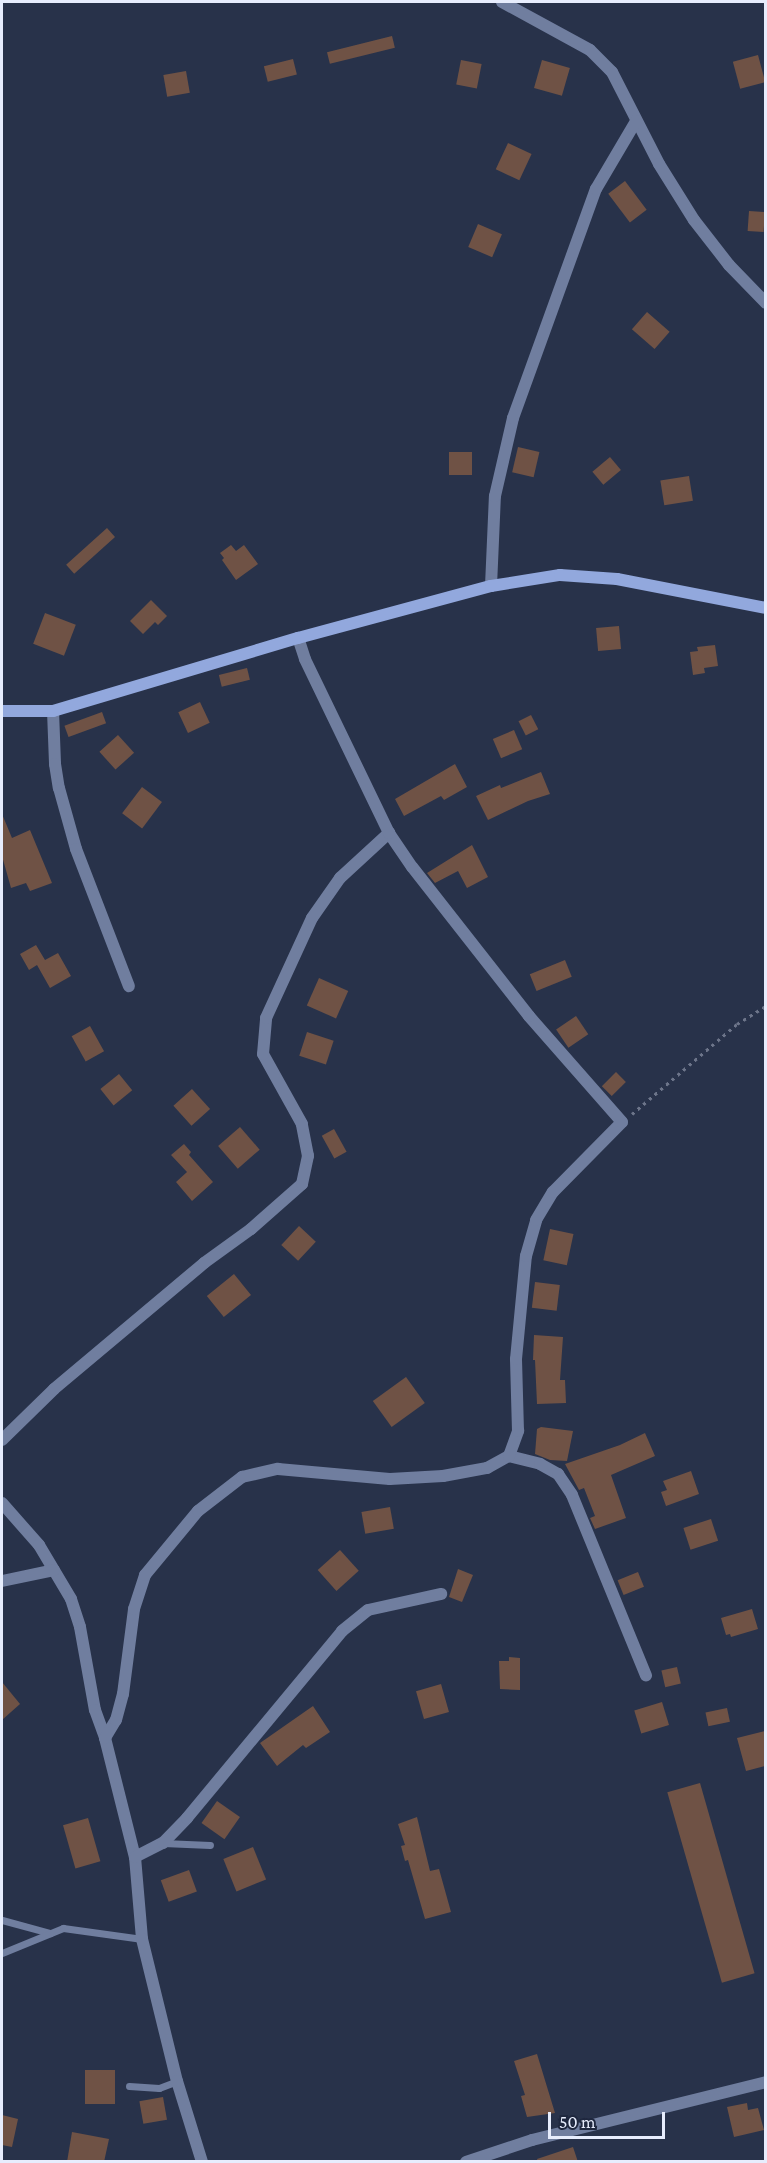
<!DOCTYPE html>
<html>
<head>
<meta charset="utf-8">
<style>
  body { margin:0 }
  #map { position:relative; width:767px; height:2163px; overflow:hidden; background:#28324a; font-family:"Crimson Pro",serif }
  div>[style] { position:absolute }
  .building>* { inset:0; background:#6f5245; transform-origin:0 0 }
  .path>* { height:3px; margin-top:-1.5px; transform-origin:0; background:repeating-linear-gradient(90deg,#6d758a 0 3px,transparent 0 7.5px) }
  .lane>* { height:7px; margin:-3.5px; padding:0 3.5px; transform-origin:3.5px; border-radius:3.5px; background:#707e9f }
  .street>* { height:12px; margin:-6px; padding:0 6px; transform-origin:6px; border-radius:6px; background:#707e9f }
  .secondary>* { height:12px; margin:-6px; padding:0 6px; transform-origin:6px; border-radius:6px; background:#92a8dd }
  span { translate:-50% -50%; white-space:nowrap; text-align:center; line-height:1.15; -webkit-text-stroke:6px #1f283f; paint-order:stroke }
  .frame { position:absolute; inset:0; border:3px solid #e7edfd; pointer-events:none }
  .scale { position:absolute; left:548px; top:2112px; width:117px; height:27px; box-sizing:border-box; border:3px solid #e7edfd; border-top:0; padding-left:8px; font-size:18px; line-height:21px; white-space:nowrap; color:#e7edfd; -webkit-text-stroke:4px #1f283f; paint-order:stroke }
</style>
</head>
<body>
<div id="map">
  <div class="building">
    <i style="left:392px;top:36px;width:12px;height:67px;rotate:76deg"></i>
    <i style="left:758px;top:55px;width:28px;height:26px;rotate:75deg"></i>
    <i style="left:293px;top:59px;width:16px;height:30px;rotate:76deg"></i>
    <i style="left:461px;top:60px;width:21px;height:25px;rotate:11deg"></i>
    <i style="left:542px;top:60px;width:29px;height:29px;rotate:16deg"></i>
    <i style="left:186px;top:71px;width:22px;height:23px;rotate:80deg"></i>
    <i style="left:508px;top:143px;width:26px;height:29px;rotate:25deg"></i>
    <i style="left:625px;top:181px;width:36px;height:21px;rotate:53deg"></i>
    <i style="left:749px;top:211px;width:16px;height:20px;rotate:4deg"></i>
    <i style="left:478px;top:224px;width:26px;height:25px;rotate:23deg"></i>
    <i style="left:647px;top:312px;width:30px;height:23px;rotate:41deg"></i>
    <i style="left:518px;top:447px;width:22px;height:26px;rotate:13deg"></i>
    <i style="left:449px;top:452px;width:23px;height:23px"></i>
    <i style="left:610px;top:457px;width:17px;height:23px;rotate:50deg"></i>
    <i style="left:689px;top:476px;width:25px;height:29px;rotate:81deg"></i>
    <i style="left:107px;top:528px;width:12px;height:55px;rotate:48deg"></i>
    <i style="clip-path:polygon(231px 545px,236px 551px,244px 545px,258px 564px,236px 580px,222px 560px,224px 558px,220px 553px)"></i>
    <i style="clip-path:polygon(151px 600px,167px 616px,158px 625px,155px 622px,143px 634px,130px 621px)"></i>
    <i style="left:45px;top:613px;width:33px;height:33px;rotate:21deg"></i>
    <i style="left:619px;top:626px;width:23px;height:23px;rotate:85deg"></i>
    <i style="clip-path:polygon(715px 645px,718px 666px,704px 668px,705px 673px,693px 675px,690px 652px,698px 651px,697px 647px)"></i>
    <i style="left:247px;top:668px;width:12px;height:29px;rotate:76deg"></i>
    <i style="left:200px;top:702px;width:23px;height:24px;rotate:65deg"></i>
    <i style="left:102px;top:712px;width:12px;height:40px;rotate:70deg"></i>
    <i style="left:531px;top:715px;width:16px;height:14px;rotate:63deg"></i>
    <i style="left:514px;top:730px;width:21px;height:23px;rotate:67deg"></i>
    <i style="left:118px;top:735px;width:24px;height:25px;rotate:48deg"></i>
    <i style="clip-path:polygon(455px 764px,467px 787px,444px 800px,441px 796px,404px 816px,395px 799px)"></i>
    <i style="clip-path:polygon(541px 772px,550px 794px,528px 801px,488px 820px,476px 796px,500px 785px,501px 788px)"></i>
    <i style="left:142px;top:787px;width:25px;height:33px;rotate:37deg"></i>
    <i style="clip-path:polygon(2px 814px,12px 838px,30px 830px,52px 883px,30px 891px,26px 883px,11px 888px,2px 856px)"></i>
    <i style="clip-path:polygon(472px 845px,488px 877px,467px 888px,458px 871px,435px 883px,427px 873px)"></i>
    <i style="clip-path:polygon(36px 945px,45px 960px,58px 953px,71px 976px,50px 988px,37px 965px,29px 970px,20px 954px)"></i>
    <i style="left:565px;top:960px;width:18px;height:38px;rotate:68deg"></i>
    <i style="left:319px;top:978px;width:32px;height:30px;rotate:24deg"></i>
    <i style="left:576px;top:1016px;width:22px;height:24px;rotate:56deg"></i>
    <i style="left:90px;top:1026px;width:29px;height:21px;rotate:61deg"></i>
    <i style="left:307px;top:1032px;width:28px;height:25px;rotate:18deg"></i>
    <i style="left:616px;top:1072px;width:14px;height:20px;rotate:45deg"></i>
    <i style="left:119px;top:1074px;width:21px;height:24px;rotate:51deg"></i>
    <i style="left:192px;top:1089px;width:27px;height:25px;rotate:48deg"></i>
    <i style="left:240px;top:1127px;width:30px;height:29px;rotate:49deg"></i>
    <i style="left:334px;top:1129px;width:26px;height:14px;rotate:61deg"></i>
    <i style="clip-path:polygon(184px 1144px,191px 1152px,189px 1155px,213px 1182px,192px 1201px,176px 1182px,187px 1172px,171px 1155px)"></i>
    <i style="left:299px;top:1226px;width:23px;height:26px;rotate:43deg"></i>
    <i style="left:550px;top:1229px;width:24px;height:32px;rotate:12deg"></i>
    <i style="left:234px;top:1274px;width:27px;height:35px;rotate:51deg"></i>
    <i style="left:535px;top:1282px;width:25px;height:26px;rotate:7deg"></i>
    <i style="clip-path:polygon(534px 1335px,563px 1337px,560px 1380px,565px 1380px,566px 1403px,537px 1404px,535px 1360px,533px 1360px)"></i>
    <i style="left:406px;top:1377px;width:32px;height:41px;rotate:54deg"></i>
    <i style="clip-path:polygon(541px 1427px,573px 1431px,567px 1461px,550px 1460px,535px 1454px,537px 1429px)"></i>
    <i style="clip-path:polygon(645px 1433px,655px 1456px,611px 1475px,626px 1518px,595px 1529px,590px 1518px,595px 1516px,584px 1488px,579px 1490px,565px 1464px,620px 1445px)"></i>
    <i style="clip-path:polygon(691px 1471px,699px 1494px,666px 1506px,661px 1492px,667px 1490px,663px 1481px)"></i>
    <i style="left:390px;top:1507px;width:22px;height:29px;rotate:80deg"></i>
    <i style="left:711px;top:1519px;width:23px;height:29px;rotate:72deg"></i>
    <i style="left:340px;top:1550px;width:28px;height:30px;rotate:48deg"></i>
    <i style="clip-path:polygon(458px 1569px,473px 1575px,462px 1602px,449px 1597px)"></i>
    <i style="left:638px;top:1572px;width:16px;height:22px;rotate:68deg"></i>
    <i style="clip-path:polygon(752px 1609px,758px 1629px,731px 1637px,730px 1634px,726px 1635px,721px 1618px)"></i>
    <i style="clip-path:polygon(509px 1657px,520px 1658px,520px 1690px,500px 1689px,499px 1661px,509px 1661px)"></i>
    <i style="left:677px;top:1667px;width:17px;height:16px;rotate:77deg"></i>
    <i style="clip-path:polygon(2px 1682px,20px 1704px,2px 1720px)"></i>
    <i style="left:441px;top:1684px;width:29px;height:26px;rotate:74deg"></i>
    <i style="left:662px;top:1702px;width:24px;height:29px;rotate:73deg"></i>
    <i style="clip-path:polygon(313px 1706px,330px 1732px,306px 1748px,303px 1745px,277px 1766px,260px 1743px)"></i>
    <i style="left:727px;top:1708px;width:14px;height:22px;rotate:78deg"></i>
    <i style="clip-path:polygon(765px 1731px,765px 1766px,746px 1771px,737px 1738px)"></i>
    <i style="left:700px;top:1783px;width:198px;height:34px;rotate:74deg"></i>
    <i style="left:217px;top:1801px;width:28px;height:27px;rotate:35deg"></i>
    <i style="clip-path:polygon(417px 1817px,430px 1871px,439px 1869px,451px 1912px,425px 1919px,408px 1860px,405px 1861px,401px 1846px,405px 1845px,398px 1824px)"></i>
    <i style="left:88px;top:1818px;width:45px;height:26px;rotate:74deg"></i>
    <i style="left:253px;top:1847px;width:35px;height:32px;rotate:68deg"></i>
    <i style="left:189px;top:1870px;width:23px;height:30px;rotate:70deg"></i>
    <i style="clip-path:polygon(537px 2054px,555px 2113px,527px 2117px,521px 2096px,525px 2095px,514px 2061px)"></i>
    <i style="left:85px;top:2070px;width:30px;height:34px"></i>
    <i style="left:163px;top:2097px;width:23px;height:24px;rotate:80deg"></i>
    <i style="clip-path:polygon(747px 2103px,748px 2110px,758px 2108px,764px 2130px,734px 2137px,727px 2107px)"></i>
    <i style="clip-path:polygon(2px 2115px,18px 2119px,12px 2147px,2px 2145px)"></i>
    <i style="clip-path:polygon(72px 2132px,109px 2139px,104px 2162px,67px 2162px)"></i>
    <i style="clip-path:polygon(573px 2147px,578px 2162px,538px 2162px,537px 2159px)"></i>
  </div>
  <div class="path">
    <i style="left:632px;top:1114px;width:138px;rotate:-40.6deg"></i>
    <i style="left:737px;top:1024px;width:34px;rotate:-32deg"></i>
  </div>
  <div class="lane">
    <i style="left:163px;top:1843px;width:47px;rotate:2.4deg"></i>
    <i style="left:2px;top:1920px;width:50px;rotate:15.2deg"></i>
    <i style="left:2px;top:1953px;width:66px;rotate:-22.3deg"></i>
    <i style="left:63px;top:1928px;width:80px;rotate:7.9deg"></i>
    <i style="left:129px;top:2086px;width:30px;rotate:4deg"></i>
    <i style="left:159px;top:2088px;width:19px;rotate:-21deg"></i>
  </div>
  <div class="street">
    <i style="left:502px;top:2px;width:100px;rotate:28.6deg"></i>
    <i style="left:590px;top:50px;width:31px;rotate:45deg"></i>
    <i style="left:612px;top:72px;width:103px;rotate:62.9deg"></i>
    <i style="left:659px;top:164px;width:66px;rotate:58deg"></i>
    <i style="left:694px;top:220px;width:57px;rotate:52.1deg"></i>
    <i style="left:729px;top:265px;width:53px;rotate:45.8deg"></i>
    <i style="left:491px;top:586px;width:90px;rotate:-87.5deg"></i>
    <i style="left:495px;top:496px;width:80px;rotate:-77deg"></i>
    <i style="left:513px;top:418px;width:244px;rotate:-70.1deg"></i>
    <i style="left:596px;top:189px;width:79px;rotate:-59.5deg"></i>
    <i style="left:53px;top:711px;width:53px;rotate:87.8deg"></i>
    <i style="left:55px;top:764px;width:24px;rotate:81deg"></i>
    <i style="left:59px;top:788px;width:63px;rotate:74.4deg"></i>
    <i style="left:76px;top:849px;width:147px;rotate:68.9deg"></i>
    <i style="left:2px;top:1440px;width:73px;rotate:-44.4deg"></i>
    <i style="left:54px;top:1389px;width:196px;rotate:-40deg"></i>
    <i style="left:204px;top:1263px;width:58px;rotate:-35.9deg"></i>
    <i style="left:251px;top:1229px;width:68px;rotate:-41.4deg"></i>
    <i style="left:302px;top:1184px;width:29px;rotate:-78deg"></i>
    <i style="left:308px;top:1156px;width:33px;rotate:-101deg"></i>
    <i style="left:302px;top:1124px;width:80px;rotate:-119.1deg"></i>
    <i style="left:263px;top:1054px;width:36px;rotate:-85deg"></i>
    <i style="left:266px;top:1018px;width:110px;rotate:-65.3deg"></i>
    <i style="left:312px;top:918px;width:49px;rotate:-55deg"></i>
    <i style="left:340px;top:878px;width:67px;rotate:-42.6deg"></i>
    <i style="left:509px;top:1456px;width:32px;rotate:14deg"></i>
    <i style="left:540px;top:1464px;width:21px;rotate:29deg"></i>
    <i style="left:558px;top:1474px;width:25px;rotate:56deg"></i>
    <i style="left:572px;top:1495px;width:195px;rotate:67.7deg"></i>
    <i style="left:2px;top:1503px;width:56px;rotate:48.6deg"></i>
    <i style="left:39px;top:1545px;width:63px;rotate:59.3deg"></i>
    <i style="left:71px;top:1599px;width:29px;rotate:72deg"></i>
    <i style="left:80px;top:1627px;width:84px;rotate:79.8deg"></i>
    <i style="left:95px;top:1710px;width:30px;rotate:70deg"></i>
    <i style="left:105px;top:1738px;width:123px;rotate:75.9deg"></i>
    <i style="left:135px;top:1857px;width:82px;rotate:85.1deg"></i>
    <i style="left:142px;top:1939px;width:146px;rotate:76.2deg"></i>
    <i style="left:177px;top:2081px;width:85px;rotate:72.8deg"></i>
    <i style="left:2px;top:1581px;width:53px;rotate:-11.9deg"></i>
    <i style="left:105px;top:1738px;width:21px;rotate:-59deg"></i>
    <i style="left:116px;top:1720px;width:27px;rotate:-75deg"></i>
    <i style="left:123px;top:1694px;width:86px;rotate:-82.6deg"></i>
    <i style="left:134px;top:1609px;width:36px;rotate:-72deg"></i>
    <i style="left:145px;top:1575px;width:83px;rotate:-50.4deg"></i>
    <i style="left:198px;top:1511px;width:56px;rotate:-37.7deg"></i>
    <i style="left:242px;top:1477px;width:37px;rotate:-13deg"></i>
    <i style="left:278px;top:1469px;width:112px;rotate:5.1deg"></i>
    <i style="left:390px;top:1479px;width:53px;rotate:-3.2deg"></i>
    <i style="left:443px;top:1476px;width:45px;rotate:-10.3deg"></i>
    <i style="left:487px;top:1468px;width:25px;rotate:-29deg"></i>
    <i style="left:509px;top:1456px;width:27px;rotate:-70deg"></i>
    <i style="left:518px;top:1431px;width:72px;rotate:-91.6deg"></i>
    <i style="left:516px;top:1359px;width:103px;rotate:-84.5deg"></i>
    <i style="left:526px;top:1256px;width:37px;rotate:-74deg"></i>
    <i style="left:536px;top:1220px;width:33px;rotate:-59deg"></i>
    <i style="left:553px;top:1192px;width:98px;rotate:-45.4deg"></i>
    <i style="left:622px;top:1122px;width:141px;rotate:-131.3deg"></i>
    <i style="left:529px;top:1016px;width:189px;rotate:-128.1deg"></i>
    <i style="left:412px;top:867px;width:41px;rotate:-124.1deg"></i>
    <i style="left:389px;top:833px;width:193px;rotate:-115.8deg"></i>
    <i style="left:305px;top:659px;width:22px;rotate:-108deg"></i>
    <i style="left:135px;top:1857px;width:31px;rotate:-27deg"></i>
    <i style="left:163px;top:1843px;width:35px;rotate:-46deg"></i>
    <i style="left:187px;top:1818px;width:243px;rotate:-50.3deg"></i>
    <i style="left:342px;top:1631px;width:33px;rotate:-39deg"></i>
    <i style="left:368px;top:1610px;width:75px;rotate:-12.4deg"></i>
    <i style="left:466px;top:2162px;width:70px;rotate:-18.4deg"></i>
    <i style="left:532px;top:2140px;width:241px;rotate:-13.9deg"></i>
  </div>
  <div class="secondary">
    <i style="left:2px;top:711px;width:51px"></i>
    <i style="left:53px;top:711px;width:256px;rotate:-16.6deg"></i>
    <i style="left:298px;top:638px;width:200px;rotate:-15.1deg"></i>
    <i style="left:491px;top:586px;width:70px;rotate:-9.1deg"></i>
    <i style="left:560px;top:575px;width:57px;rotate:4deg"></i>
    <i style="left:617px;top:579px;width:152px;rotate:11deg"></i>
  </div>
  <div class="frame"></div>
  <div class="scale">50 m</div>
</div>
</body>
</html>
